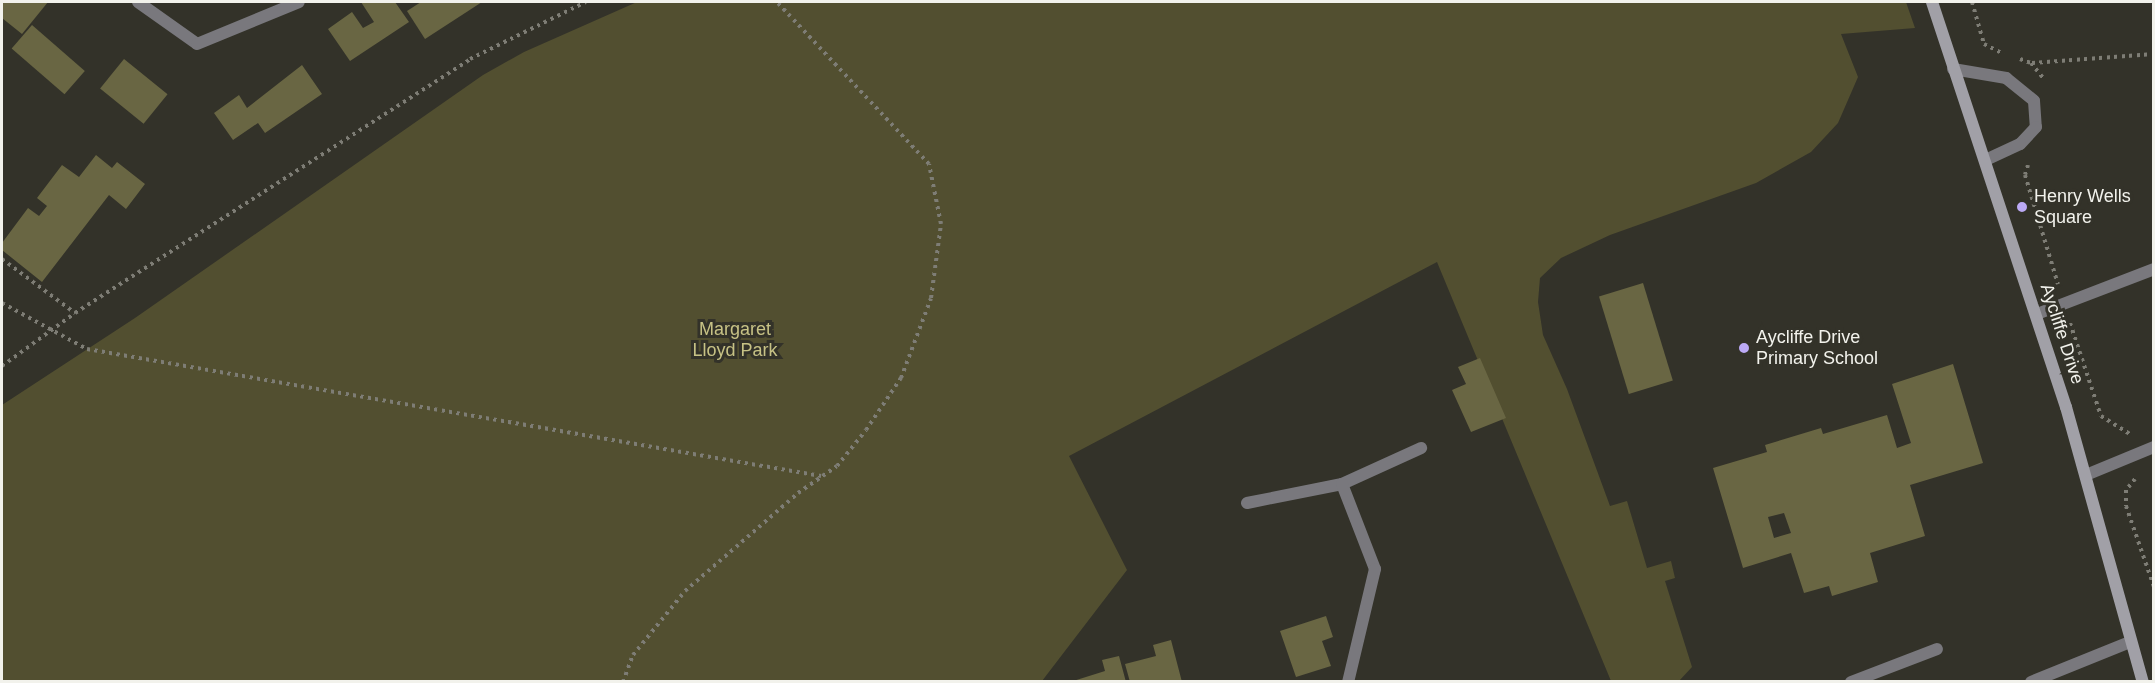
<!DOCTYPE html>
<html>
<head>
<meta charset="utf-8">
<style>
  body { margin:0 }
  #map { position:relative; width:2155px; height:683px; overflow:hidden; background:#333229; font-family:Helvetica,sans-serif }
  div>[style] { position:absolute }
  .green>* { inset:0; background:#524f30 }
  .building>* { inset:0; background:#696643; transform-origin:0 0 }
  .path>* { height:4px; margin-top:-2px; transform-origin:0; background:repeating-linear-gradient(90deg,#7e7d75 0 3px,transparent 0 7.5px) }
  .lane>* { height:12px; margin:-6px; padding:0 6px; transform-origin:6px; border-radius:6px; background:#79787d }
  .street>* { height:12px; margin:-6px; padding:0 6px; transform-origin:6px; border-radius:6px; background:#79787d }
  .secondary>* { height:12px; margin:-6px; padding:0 6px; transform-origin:6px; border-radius:6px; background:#a1a0a7 }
  .dots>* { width:16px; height:16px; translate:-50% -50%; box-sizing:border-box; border:3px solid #333229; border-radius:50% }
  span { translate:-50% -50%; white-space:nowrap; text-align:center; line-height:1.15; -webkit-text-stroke:6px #333229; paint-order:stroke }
  .poi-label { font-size:18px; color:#f2f2ec }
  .left { translate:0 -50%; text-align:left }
  .park-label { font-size:18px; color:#c7c285 }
  .street-label { font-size:18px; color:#f2f2ec }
  .frame { position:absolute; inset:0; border:3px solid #f2f2ec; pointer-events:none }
</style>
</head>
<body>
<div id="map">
  <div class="green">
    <i style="clip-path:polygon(637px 2px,1906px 2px,1915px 28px,1841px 34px,1858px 77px,1838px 123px,1811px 152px,1756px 183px,1610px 235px,1561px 258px,1540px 278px,1538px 302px,1543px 335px,1567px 389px,1610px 506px,1627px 501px,1647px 568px,1671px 561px,1675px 578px,1665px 581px,1692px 667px,1679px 681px,1611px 681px,1437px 262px,1069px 456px,1127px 570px,1042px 681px,2px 682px,2px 405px,135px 318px,483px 75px,524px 52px)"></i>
  </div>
  <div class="building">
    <i style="clip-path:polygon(2px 2px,48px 2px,22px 34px,2px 18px)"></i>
    <i style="clip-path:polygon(361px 2px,395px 2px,409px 22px,350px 61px,328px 29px,352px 12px,363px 28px,374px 22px)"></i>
    <i style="clip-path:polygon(421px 2px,482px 2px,425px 39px,407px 11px)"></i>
    <i style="left:32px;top:25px;width:70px;height:31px;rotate:41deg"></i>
    <i style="left:124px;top:59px;width:56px;height:38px;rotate:39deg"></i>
    <i style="clip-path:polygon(302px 65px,322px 94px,265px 133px,258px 123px,233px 140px,214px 113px,239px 95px,247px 108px)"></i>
    <i style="clip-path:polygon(96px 155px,112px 168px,117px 162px,145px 184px,126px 209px,109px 195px,42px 282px,2px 250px,2px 243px,28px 208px,39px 216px,47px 206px,37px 198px,62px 165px,79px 177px)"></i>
    <i style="left:1643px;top:283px;width:102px;height:46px;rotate:73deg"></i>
    <i style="clip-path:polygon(1480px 358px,1506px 418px,1471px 432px,1452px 390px,1466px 384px,1458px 367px)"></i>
    <i style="clip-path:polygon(evenodd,1953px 364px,1983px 463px,1910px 485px,1925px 536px,1870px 553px,1878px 582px,1832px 596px,1829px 586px,1804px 593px,1791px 553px,1743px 568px,1713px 468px,1767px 452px,1765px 445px,1821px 428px,1823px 434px,1887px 415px,1897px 448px,1911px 443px,1892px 384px,1953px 364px,1784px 513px,1791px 533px,1774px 538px,1768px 517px,1784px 513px)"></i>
    <i style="clip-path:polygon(1326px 616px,1333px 637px,1322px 641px,1331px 666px,1296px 677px,1280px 631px)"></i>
    <i style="clip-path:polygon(1171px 640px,1182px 682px,1130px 682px,1125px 664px,1156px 656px,1153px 645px)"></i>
    <i style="clip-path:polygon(1119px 656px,1126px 682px,1070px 682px,1105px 671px,1102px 660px)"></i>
  </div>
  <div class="path">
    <i style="left:1972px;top:2px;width:44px;rotate:74.1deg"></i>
    <i style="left:1984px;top:44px;width:22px;rotate:27deg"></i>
    <i style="left:2020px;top:59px;width:12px;rotate:20deg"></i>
    <i style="left:2031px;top:63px;width:19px;rotate:51deg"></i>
    <i style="left:2032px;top:63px;width:122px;rotate:-4.2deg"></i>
    <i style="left:2028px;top:165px;width:10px;rotate:107deg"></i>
    <i style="left:2025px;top:175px;width:114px;rotate:73.2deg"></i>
    <i style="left:2px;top:259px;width:91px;rotate:36.5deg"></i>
    <i style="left:2px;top:303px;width:97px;rotate:28.4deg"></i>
    <i style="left:87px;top:349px;width:745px;rotate:9.82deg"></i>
    <i style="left:2070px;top:323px;width:98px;rotate:71.6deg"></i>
    <i style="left:2101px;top:416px;width:34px;rotate:32deg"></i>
    <i style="left:2px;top:366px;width:90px;rotate:-36deg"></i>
    <i style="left:75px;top:313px;width:470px;rotate:-32.7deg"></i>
    <i style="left:470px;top:59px;width:129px;rotate:-26.2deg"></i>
    <i style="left:2135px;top:479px;width:14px;rotate:129deg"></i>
    <i style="left:2126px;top:490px;width:16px;rotate:90deg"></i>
    <i style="left:2126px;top:506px;width:86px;rotate:70.9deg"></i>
    <i style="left:623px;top:682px;width:29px;rotate:-70deg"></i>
    <i style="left:633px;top:655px;width:82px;rotate:-50.9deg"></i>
    <i style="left:685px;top:591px;width:150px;rotate:-40.9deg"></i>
    <i style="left:798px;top:493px;width:47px;rotate:-34.7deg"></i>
    <i style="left:837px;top:466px;width:46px;rotate:-51.1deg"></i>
    <i style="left:866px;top:430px;width:63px;rotate:-56.1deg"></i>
    <i style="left:901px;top:378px;width:85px;rotate:-69.4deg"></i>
    <i style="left:931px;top:298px;width:75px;rotate:-82.3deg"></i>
    <i style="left:941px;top:224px;width:61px;rotate:-101.3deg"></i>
    <i style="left:929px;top:164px;width:222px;rotate:-133.2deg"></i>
  </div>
  <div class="lane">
    <i style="left:1953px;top:69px;width:54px;rotate:9.6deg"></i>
    <i style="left:2006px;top:78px;width:36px;rotate:39deg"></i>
    <i style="left:2034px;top:101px;width:26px;rotate:86deg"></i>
    <i style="left:2036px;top:127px;width:23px;rotate:133deg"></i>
    <i style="left:2020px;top:144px;width:38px;rotate:155deg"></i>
    <i style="left:1247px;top:503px;width:97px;rotate:-11.3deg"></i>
    <i style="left:1342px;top:484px;width:87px;rotate:-24.5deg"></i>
    <i style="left:1851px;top:682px;width:92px;rotate:-21deg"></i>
  </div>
  <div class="street">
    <i style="left:138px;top:2px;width:72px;rotate:35.4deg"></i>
    <i style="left:197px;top:44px;width:110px;rotate:-22.4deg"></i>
    <i style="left:2037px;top:314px;width:125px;rotate:-21deg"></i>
    <i style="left:2086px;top:475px;width:74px;rotate:-22.4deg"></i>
    <i style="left:1342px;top:484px;width:91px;rotate:68.8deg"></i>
    <i style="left:1375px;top:569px;width:116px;rotate:103.4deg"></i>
    <i style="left:2031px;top:682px;width:107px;rotate:-22deg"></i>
  </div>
  <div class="secondary">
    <i style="left:1932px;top:2px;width:427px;rotate:71.7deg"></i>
    <i style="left:2066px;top:407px;width:286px;rotate:74.4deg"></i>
  </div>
  <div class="dots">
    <i style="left:2022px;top:207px;background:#bcaaf6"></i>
    <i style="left:1744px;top:348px;background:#bcaaf6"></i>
  </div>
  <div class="poi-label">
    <span class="left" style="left:2034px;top:207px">Henry Wells<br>Square</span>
    <span class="left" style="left:1756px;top:348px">Aycliffe Drive<br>Primary School</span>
  </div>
  <div class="park-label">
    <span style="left:735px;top:340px">Margaret<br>Lloyd Park</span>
  </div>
  <div class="street-label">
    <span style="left:2062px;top:334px;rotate:72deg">Aycliffe Drive</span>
  </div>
  <div class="frame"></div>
</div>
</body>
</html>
